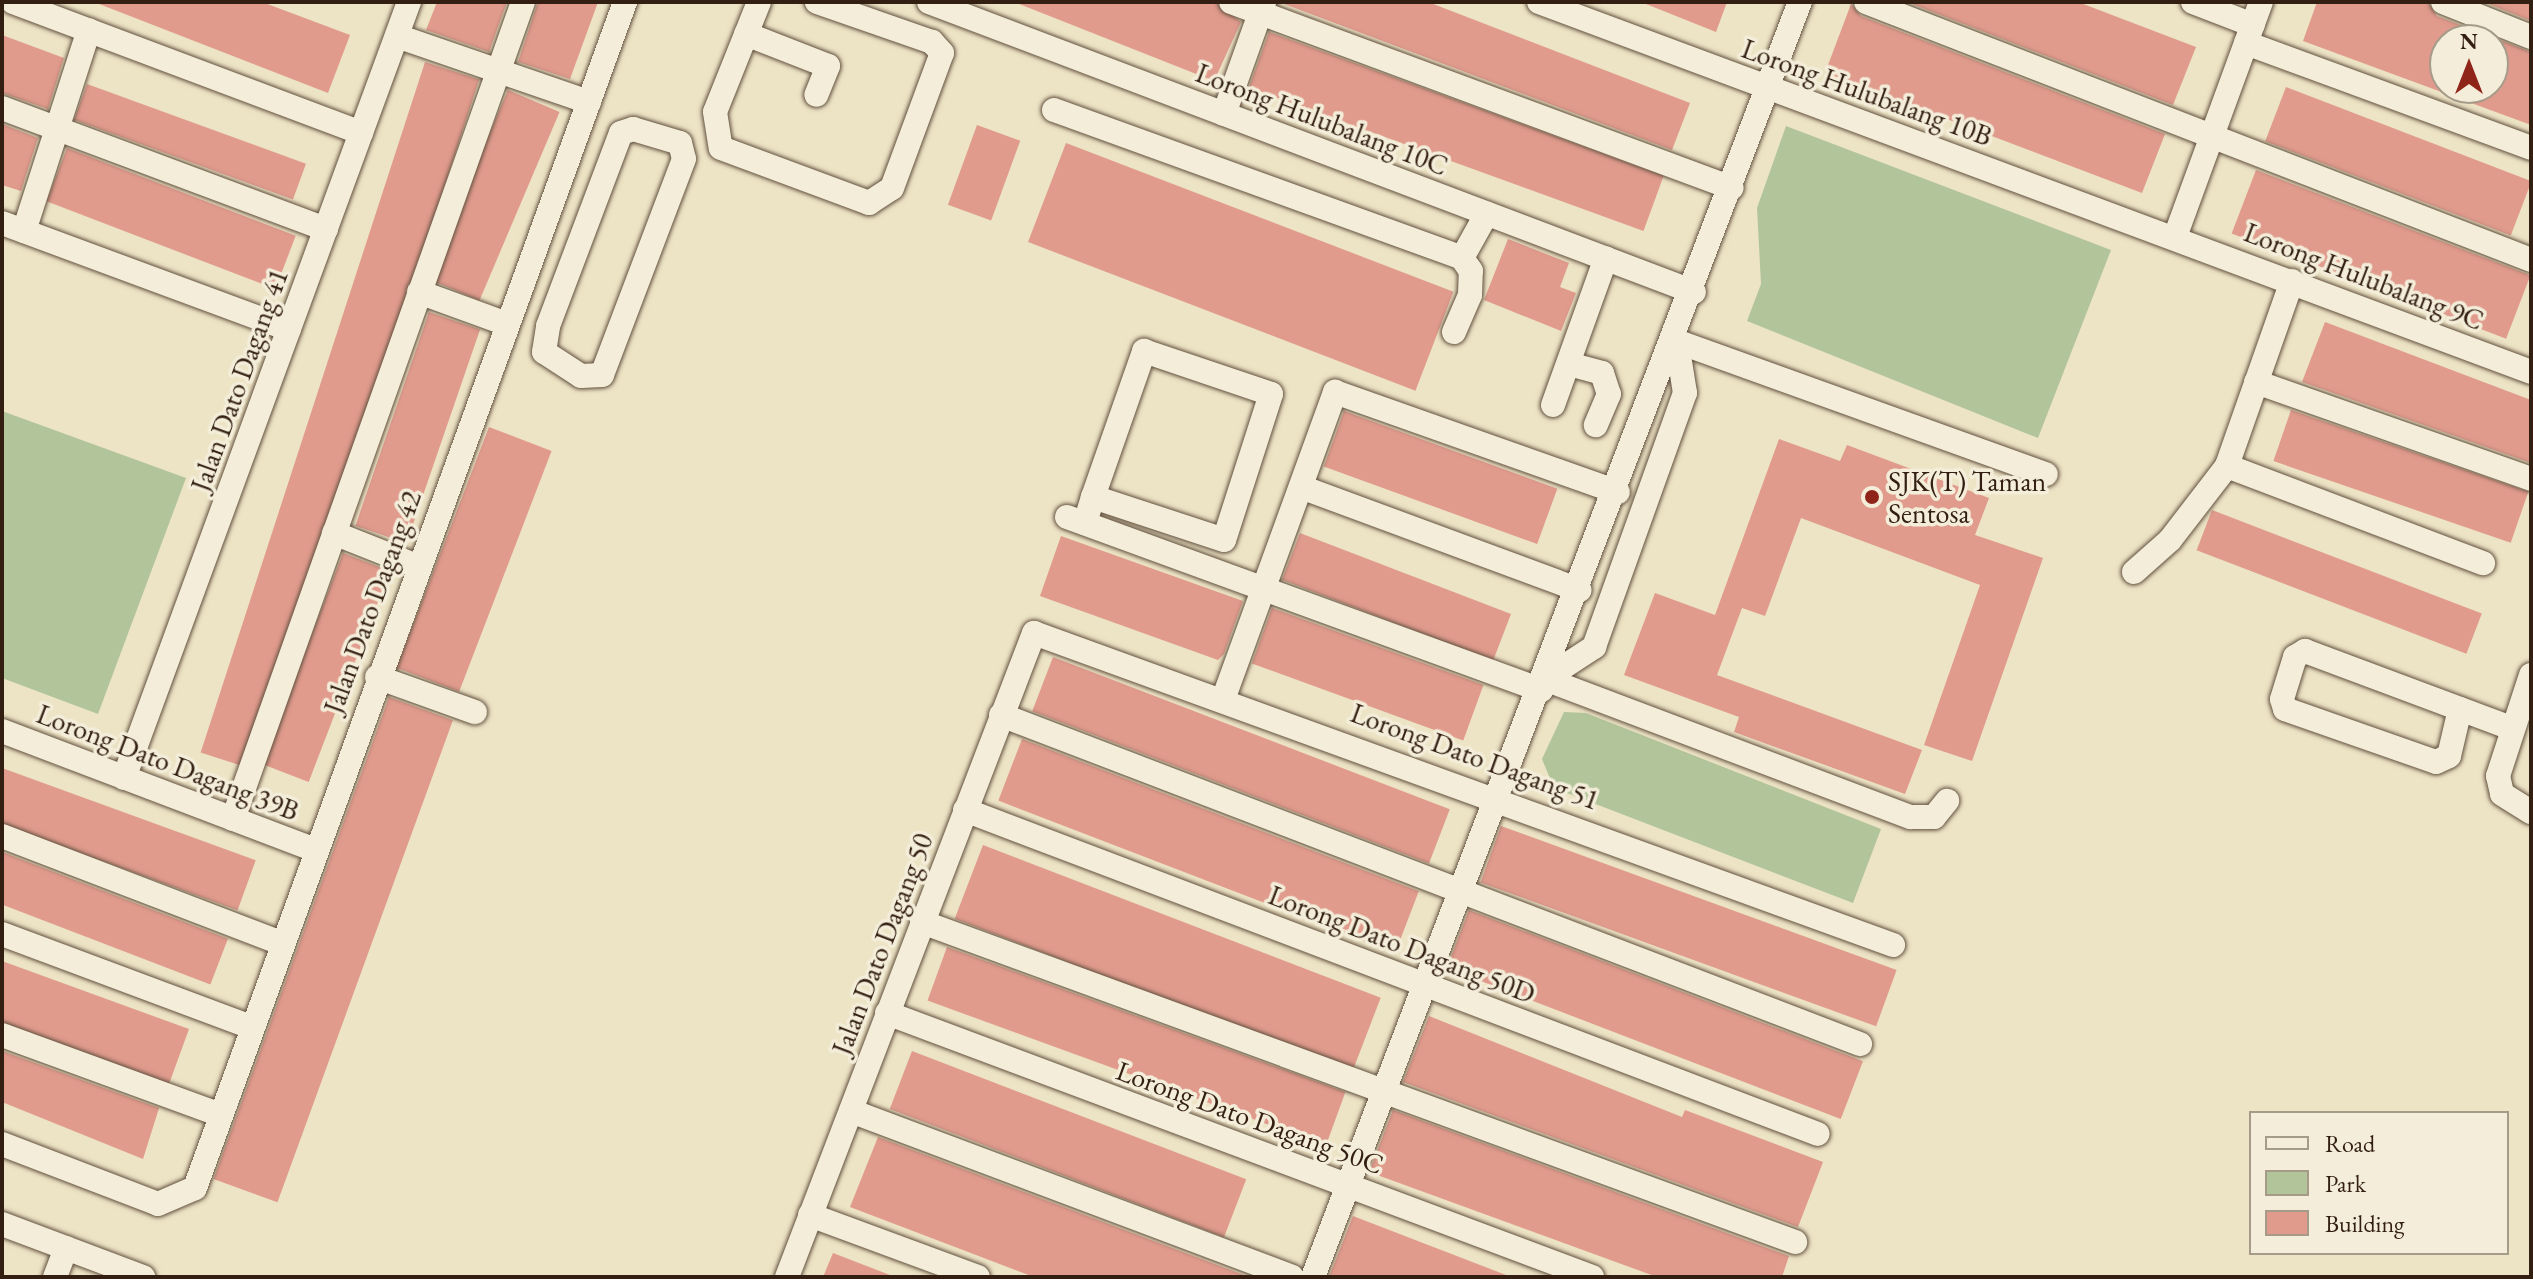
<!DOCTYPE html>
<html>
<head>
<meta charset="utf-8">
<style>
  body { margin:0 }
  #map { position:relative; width:2533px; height:1279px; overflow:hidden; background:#ede3c5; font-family:"EB Garamond",serif }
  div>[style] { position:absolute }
  .green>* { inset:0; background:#b2c59a }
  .building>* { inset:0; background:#e09b8d; transform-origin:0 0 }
  .roads { filter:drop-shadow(0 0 2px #61503e) drop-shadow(0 0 2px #61503e) }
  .minor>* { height:24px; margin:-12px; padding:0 12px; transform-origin:12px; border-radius:12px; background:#f3edd9 }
  .dots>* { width:22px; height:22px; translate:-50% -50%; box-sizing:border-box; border:4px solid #f3edd9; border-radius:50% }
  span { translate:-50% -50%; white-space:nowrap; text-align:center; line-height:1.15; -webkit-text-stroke:7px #f3edd9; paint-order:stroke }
  .street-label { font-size:28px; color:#321f11 }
  .poi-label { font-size:28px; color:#321f11 }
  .left { translate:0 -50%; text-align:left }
  .frame { position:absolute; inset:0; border:4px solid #321f11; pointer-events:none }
  .legend { position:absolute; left:2249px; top:1111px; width:260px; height:144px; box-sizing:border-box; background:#f3edd9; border:2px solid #a69b89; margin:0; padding:10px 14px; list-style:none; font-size:24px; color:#321f11 }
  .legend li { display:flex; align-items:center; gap:16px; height:40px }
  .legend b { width:40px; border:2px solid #a69b89 }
  .north { position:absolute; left:2429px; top:24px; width:80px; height:80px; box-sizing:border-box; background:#f3edd9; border:2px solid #a69b89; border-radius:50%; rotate:0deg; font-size:22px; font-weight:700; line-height:32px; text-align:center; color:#321f11 }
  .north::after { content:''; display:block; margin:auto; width:28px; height:36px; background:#8f2418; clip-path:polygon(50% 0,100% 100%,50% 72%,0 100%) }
</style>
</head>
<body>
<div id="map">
  <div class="green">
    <i style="clip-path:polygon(1786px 126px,2111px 250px,2038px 438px,1747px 321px,1761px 284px,1757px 208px)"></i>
    <i style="clip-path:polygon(2px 411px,186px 478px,98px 714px,2px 678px)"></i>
    <i style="clip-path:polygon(1564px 712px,1586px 713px,1881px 829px,1853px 903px,1554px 788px,1542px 759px)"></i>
  </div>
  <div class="building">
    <i style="clip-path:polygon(94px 2px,262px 2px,350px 35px,328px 93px)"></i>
    <i style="clip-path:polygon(437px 2px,507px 2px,489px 52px,426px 30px)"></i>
    <i style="clip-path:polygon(538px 2px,598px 2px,570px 79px,518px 62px)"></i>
    <i style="clip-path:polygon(1014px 2px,1216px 2px,1241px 22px,1214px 81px)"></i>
    <i style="clip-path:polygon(1279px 2px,1428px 2px,1690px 103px,1672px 150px)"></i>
    <i style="clip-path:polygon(1641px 2px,1727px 2px,1716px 32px)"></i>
    <i style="clip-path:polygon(1907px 2px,2078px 2px,2196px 47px,2173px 105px)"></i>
    <i style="clip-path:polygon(evenodd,2317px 2px,2428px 2px,2437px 16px,2531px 52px,2531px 125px,2303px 41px,2317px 2px,2445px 40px,2493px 40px,2493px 88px,2445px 88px,2445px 40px)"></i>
    <i style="clip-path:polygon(2484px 2px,2531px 2px,2531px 21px)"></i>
    <i style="clip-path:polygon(1851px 4px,1861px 16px,2165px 134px,2142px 193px,1825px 73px)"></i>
    <i style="left:1269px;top:32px;width:420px;height:59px;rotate:20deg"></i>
    <i style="clip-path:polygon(2px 35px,64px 58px,48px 109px,2px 93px)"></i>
    <i style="left:425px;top:62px;width:57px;height:726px;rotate:18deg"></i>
    <i style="left:87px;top:84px;width:233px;height:38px;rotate:20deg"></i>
    <i style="left:2286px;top:87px;width:263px;height:58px;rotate:21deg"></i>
    <i style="left:508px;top:90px;width:56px;height:205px;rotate:23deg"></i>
    <i style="clip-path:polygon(2px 124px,38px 138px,21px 191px,2px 185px)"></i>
    <i style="left:977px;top:125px;width:46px;height:85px;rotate:20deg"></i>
    <i style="left:1066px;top:143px;width:415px;height:106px;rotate:21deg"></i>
    <i style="left:67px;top:148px;width:245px;height:57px;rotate:21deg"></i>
    <i style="left:2256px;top:170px;width:294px;height:68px;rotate:21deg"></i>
    <i style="clip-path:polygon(1508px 239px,1569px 263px,1560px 287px,1576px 293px,1561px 331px,1484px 300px)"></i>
    <i style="left:429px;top:312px;width:54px;height:226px;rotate:19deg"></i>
    <i style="clip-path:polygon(2325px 322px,2531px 400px,2531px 463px,2302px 382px)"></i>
    <i style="left:2291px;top:410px;width:251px;height:54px;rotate:19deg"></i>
    <i style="left:1344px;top:411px;width:227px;height:59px;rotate:20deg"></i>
    <i style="left:489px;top:427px;width:67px;height:258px;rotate:21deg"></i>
    <i style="clip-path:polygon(1779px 439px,1840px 461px,1847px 445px,1989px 498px,1975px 535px,2043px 558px,1972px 761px,1924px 745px,1980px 585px,1801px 518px,1765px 616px,1742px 608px,1717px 675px,1922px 750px,1905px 794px,1734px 732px,1739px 717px,1624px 675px,1655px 593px,1715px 615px)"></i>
    <i style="left:2212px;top:510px;width:289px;height:43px;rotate:21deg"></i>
    <i style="left:1300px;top:533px;width:226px;height:50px;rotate:21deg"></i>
    <i style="clip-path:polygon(1061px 536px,1243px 601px,1224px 654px,1218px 660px,1040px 596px)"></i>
    <i style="left:343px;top:553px;width:50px;height:226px;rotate:21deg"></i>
    <i style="left:1272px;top:608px;width:225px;height:59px;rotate:20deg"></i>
    <i style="left:1053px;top:657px;width:425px;height:58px;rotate:21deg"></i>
    <i style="left:389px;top:697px;width:68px;height:513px;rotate:20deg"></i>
    <i style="left:1022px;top:739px;width:425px;height:66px;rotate:21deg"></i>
    <i style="left:2px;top:768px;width:270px;height:53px;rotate:20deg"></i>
    <i style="left:1501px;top:826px;width:421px;height:60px;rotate:20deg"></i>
    <i style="left:983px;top:845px;width:426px;height:79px;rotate:21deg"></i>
    <i style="left:2px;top:852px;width:242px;height:49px;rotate:21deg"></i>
    <i style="left:1469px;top:910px;width:422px;height:62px;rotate:21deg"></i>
    <i style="left:947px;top:947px;width:424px;height:57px;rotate:20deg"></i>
    <i style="left:2px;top:961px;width:199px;height:59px;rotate:20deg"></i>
    <i style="clip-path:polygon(1429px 1016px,1682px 1117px,1685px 1110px,1823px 1162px,1798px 1227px,1403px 1082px)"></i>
    <i style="clip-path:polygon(2px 1051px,159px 1108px,143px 1159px,2px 1102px)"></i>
    <i style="left:912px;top:1051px;width:358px;height:62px;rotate:21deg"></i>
    <i style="clip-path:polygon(1393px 1110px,1789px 1256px,1782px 1277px,1657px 1277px,1369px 1172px)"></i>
    <i style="clip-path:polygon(878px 1137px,1249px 1277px,1034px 1277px,850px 1207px)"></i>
    <i style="clip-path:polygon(1353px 1216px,1506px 1275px,1506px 1277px,1329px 1277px)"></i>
    <i style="clip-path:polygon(833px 1253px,890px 1275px,890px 1277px,823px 1277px)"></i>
  </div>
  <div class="roads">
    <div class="minor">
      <i style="left:13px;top:2px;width:372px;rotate:20.6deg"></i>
      <i style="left:759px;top:2px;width:118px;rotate:111.8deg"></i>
      <i style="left:715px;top:112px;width:36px;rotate:81deg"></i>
      <i style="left:721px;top:148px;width:158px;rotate:20.4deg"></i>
      <i style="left:869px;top:203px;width:27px;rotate:-33deg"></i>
      <i style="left:892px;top:188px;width:144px;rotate:-69.7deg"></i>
      <i style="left:942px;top:53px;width:15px;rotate:-132deg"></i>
      <i style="left:932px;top:42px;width:122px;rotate:-160.8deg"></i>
      <i style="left:929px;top:2px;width:818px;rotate:20.76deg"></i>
      <i style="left:1231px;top:2px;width:534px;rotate:20.37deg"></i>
      <i style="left:1539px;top:2px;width:1059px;rotate:20.45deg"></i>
      <i style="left:1866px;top:2px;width:713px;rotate:21.2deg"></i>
      <i style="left:2193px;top:2px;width:64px;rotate:21deg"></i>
      <i style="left:2443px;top:2px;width:95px;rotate:21.7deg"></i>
      <i style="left:746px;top:34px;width:88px;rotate:21.3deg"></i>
      <i style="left:828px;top:66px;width:31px;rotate:112deg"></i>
      <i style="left:397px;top:36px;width:203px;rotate:19deg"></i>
      <i style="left:2246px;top:43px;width:304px;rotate:20.2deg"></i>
      <i style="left:2px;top:108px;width:346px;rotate:20.5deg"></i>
      <i style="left:1054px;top:110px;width:434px;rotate:19.9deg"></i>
      <i style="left:1462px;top:258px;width:51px;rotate:-60.9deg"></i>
      <i style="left:1224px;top:114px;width:119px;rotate:-70.3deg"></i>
      <i style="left:633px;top:129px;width:49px;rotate:16.6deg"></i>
      <i style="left:680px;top:143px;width:16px;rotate:76deg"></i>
      <i style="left:684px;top:159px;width:231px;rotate:110.8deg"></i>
      <i style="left:602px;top:375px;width:21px;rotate:177deg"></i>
      <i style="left:581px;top:376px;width:44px;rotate:-147deg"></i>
      <i style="left:544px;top:352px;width:26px;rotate:-81deg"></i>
      <i style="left:548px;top:326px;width:206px;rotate:-69.3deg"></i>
      <i style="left:621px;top:133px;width:13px;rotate:-18deg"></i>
      <i style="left:2px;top:223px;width:306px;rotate:20.3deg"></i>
      <i style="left:24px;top:231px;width:211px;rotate:-72.1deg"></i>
      <i style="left:2175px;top:237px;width:250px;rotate:-69.9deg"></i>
      <i style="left:2292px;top:281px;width:196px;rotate:109.4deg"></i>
      <i style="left:2227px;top:466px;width:274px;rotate:20.8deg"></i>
      <i style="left:419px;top:292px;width:94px;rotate:20deg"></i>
      <i style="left:1454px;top:332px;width:40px;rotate:-66.6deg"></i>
      <i style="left:1470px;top:295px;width:24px;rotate:-88deg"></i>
      <i style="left:1471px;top:271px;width:16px;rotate:-125deg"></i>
      <i style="left:1676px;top:341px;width:393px;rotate:19.8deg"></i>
      <i style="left:1569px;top:364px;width:34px;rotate:15deg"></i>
      <i style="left:1602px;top:373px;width:22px;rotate:72deg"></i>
      <i style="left:1609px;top:394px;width:34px;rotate:113deg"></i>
      <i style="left:2256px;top:382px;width:292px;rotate:19.4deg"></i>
      <i style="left:1553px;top:405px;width:156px;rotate:-70.2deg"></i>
      <i style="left:1301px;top:487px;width:297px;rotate:20.3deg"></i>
      <i style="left:1067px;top:517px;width:505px;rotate:20.05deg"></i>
      <i style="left:1085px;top:523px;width:27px;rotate:-73deg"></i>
      <i style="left:1093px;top:497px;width:155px;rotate:-70.7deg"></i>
      <i style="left:1144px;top:351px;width:134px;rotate:18.7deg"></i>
      <i style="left:1271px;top:394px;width:153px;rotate:107.8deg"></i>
      <i style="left:1224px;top:540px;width:138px;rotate:-161.8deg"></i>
      <i style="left:334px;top:533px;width:89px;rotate:21.7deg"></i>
      <i style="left:2134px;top:572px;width:48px;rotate:-41.6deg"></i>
      <i style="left:2170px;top:540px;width:93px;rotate:-52.4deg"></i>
      <i style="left:2531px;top:675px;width:106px;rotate:108.1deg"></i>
      <i style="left:2498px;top:776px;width:18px;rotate:77deg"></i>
      <i style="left:2502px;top:794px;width:34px;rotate:32deg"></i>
      <i style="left:377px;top:677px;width:104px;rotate:19.7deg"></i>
      <i style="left:1545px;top:679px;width:391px;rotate:20.7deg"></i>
      <i style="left:1911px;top:817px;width:23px"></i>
      <i style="left:1934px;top:817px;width:21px;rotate:-51deg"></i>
      <i style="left:1545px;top:679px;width:59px;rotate:-33.1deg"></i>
      <i style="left:1594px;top:647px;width:270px;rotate:-70.3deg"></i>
      <i style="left:1685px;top:393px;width:51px;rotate:-99.1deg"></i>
      <i style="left:1224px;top:697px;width:325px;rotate:-70deg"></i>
      <i style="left:1335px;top:392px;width:300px;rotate:19.5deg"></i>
      <i style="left:2460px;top:709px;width:48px;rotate:103.2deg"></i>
      <i style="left:2449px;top:756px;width:14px;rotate:155deg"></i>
      <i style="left:2436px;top:762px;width:160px;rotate:-160.7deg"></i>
      <i style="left:2285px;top:709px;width:10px;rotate:-107deg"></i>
      <i style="left:2282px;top:699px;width:44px;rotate:-72.8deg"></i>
      <i style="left:2295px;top:657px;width:12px;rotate:-31deg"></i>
      <i style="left:2305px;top:651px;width:220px;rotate:20.5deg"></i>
      <i style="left:1001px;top:715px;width:920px;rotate:20.96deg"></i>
      <i style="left:2px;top:731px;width:333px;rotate:20.8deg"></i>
      <i style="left:124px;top:778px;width:827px;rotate:-69.83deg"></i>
      <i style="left:965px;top:810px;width:912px;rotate:20.8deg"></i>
      <i style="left:233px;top:819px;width:867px;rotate:-70.46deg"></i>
      <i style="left:2px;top:836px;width:296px;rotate:21deg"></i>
      <i style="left:922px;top:922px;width:930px;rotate:20.13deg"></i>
      <i style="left:2px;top:934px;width:263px;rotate:20.5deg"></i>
      <i style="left:887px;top:1013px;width:753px;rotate:20.53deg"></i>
      <i style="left:2px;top:1035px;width:233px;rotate:20.1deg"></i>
      <i style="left:851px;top:1111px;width:471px;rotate:20.6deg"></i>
      <i style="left:2px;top:1144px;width:167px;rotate:21deg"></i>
      <i style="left:158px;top:1204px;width:40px;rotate:-23.4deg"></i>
      <i style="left:195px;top:1188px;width:1262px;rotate:-70.07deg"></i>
      <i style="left:810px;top:1215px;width:179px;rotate:20.3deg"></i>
      <i style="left:2px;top:1224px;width:151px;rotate:20.6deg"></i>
      <i style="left:55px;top:1277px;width:31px;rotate:-69deg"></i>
      <i style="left:787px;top:1277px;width:690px;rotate:-69.02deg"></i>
      <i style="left:1034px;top:633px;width:914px;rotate:19.96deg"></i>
      <i style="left:1313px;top:1277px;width:1365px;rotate:-69.1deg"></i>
    </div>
  </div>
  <div class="dots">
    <i style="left:1872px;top:497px;background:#8f2418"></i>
  </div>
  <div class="street-label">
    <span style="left:1867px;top:92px;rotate:20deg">Lorong Hulubalang 10B</span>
    <span style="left:1322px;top:119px;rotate:21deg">Lorong Hulubalang 10C</span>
    <span style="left:2364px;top:276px;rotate:21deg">Lorong Hulubalang 9C</span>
    <span style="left:239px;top:380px;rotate:-70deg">Jalan Dato Dagang 41</span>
    <span style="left:372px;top:602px;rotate:-70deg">Jalan Dato Dagang 42</span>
    <span style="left:1475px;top:756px;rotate:20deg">Lorong Dato Dagang 51</span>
    <span style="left:168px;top:762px;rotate:21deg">Lorong Dato Dagang 39B</span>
    <span style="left:882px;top:944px;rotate:-69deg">Jalan Dato Dagang 50</span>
    <span style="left:1402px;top:944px;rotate:21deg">Lorong Dato Dagang 50D</span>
    <span style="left:1250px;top:1117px;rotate:20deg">Lorong Dato Dagang 50C</span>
  </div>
  <div class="poi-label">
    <span class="left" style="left:1888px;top:497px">SJK(T) Taman<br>Sentosa</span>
  </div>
  <div class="frame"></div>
  <ul class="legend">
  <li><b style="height:10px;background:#f3edd9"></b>Road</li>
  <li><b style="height:22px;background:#b2c59a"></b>Park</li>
  <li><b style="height:22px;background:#e09b8d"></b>Building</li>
  </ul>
  <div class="north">N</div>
</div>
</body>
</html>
